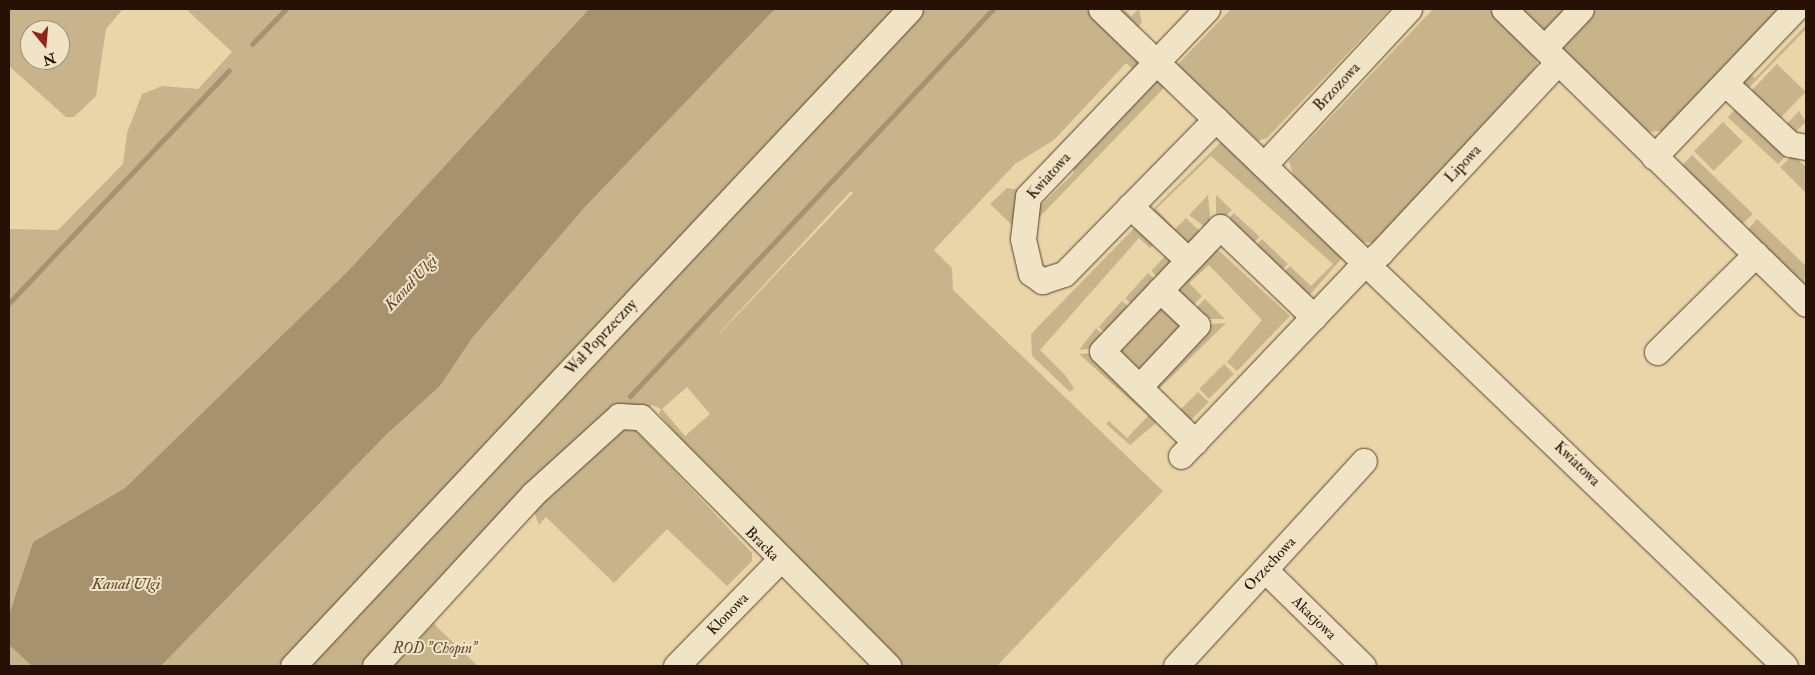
<!DOCTYPE html>
<html>
<head>
<meta charset="utf-8">
<style>
  body { margin:0 }
  #map { position:relative; width:1815px; height:675px; overflow:hidden; background:#e9d5a8; font-family:"IM FELL Double Pica",serif }
  div>[style] { position:absolute }
  .green>* { inset:0; background:#c8b48c; transform-origin:0 0 }
  .water>* { inset:0; background:#a79270 }
  .stream>* { height:5px; margin:-2.5px; padding:0 2.5px; transform-origin:2.5px; border-radius:2.5px; background:#a79270 }
  .roads { filter:drop-shadow(0 0 1px #58412d) drop-shadow(0 0 1px #58412d) }
  .minor>* { height:25px; margin:-12.5px; padding:0 12.5px; transform-origin:12.5px; border-radius:12.5px; background:#f1e4c6 }
  span { translate:-50% -50%; white-space:nowrap; text-align:center; line-height:1.15; -webkit-text-stroke:4px #f1e4c6; paint-order:stroke }
  .street-label { font-size:15px; color:#271004 }
  .park-label { font-size:15px; color:#5f4934; font-style:italic }
  .water-label { font-size:16px; color:#614a35; font-style:italic }
  .frame { position:absolute; inset:0; border:10px solid #271004; pointer-events:none }
  .north { position:absolute; left:20px; top:20px; width:50px; height:50px; box-sizing:border-box; background:#f1e4c6; border:1px solid #a08f78; border-radius:50%; rotate:163deg; font-size:14px; font-weight:700; line-height:20px; text-align:center; color:#271004 }
  .north::after { content:''; display:block; margin:auto; width:18px; height:22px; background:#8f2418; clip-path:polygon(50% 0,100% 100%,50% 72%,0 100%) }
</style>
</head>
<body>
<div id="map">
  <div class="green">
    <i style="clip-path:polygon(evenodd,9px 9px,123px 9px,106px 29px,96px 96px,74px 117px,66px 117px,9px 66px,9px 9px,30px 30px,60px 30px,60px 60px,30px 60px,30px 30px)"></i>
    <i style="clip-path:polygon(186px 9px,589px 9px,347px 272px,125px 488px,33px 542px,9px 615px,9px 229px,58px 230px,123px 164px,127px 133px,142px 94px,162px 86px,198px 89px,232px 52px)"></i>
    <i style="clip-path:polygon(evenodd,775px 9px,1092px 9px,1141px 55px,1136px 72px,1126px 63px,1054px 140px,1015px 164px,934px 250px,952px 268px,953px 290px,1163px 491px,997px 666px,903px 666px,819px 588px,684px 443px,659px 414px,661px 409px,652px 405px,641px 417px,619px 416px,375px 666px,161px 666px,386px 435px,440px 386px,473px 337px,585px 207px,775px 9px,851px 191px,853px 193px,720px 333px,720px 332px,851px 191px,775px 9px,687px 387px,710px 414px,685px 436px,662px 409px,687px 387px)"></i>
    <i style="clip-path:polygon(1108px 9px,1124px 9px,1131px 16px,1139px 9px,1142px 22px,1137px 29px)"></i>
    <i style="clip-path:polygon(1231px 9px,1390px 9px,1267px 138px,1258px 141px,1177px 65px)"></i>
    <i style="clip-path:polygon(1433px 9px,1489px 9px,1537px 58px,1537px 66px,1375px 243px,1361px 242px,1294px 177px,1289px 161px)"></i>
    <i style="clip-path:polygon(1520px 9px,1568px 9px,1546px 32px)"></i>
    <i style="clip-path:polygon(1597px 9px,1782px 9px,1663px 131px,1645px 132px,1558px 51px)"></i>
    <i style="clip-path:polygon(1806px 25px,1806px 29px,1744px 93px,1740px 83px,1747px 71px,1755px 78px)"></i>
    <i style="left:1777px;top:64px;width:40px;height:44px;rotate:44deg"></i>
    <i style="clip-path:polygon(1154px 76px,1164px 87px,1162px 90px,1028px 229px,1033px 199px,1040px 206px,1074px 173px,1072px 164px)"></i>
    <i style="left:1740px;top:104px;width:69px;height:18px;rotate:43deg"></i>
    <i style="clip-path:polygon(1799px 111px,1806px 122px,1790px 137px,1782px 129px)"></i>
    <i style="left:1723px;top:122px;width:28px;height:41px;rotate:45deg"></i>
    <i style="clip-path:polygon(1221px 142px,1343px 257px,1307px 298px,1280px 275px,1290px 266px,1311px 286px,1333px 264px,1211px 156px,1156px 209px,1175px 229px,1186px 218px,1205px 236px,1193px 248px,1147px 215px)"></i>
    <i style="clip-path:polygon(1692px 155px,1753px 214px,1737px 229px,1679px 169px)"></i>
    <i style="clip-path:polygon(1793px 155px,1806px 167px,1806px 193px,1780px 167px)"></i>
    <i style="clip-path:polygon(1007px 188px,1022px 190px,1014px 227px,990px 204px)"></i>
    <i style="clip-path:polygon(1208px 195px,1211px 228px,1209px 230px,1189px 215px)"></i>
    <i style="clip-path:polygon(1216px 195px,1232px 210px,1221px 220px,1216px 214px)"></i>
    <i style="left:1234px;top:213px;width:35px;height:13px;rotate:43deg"></i>
    <i style="clip-path:polygon(1757px 219px,1806px 266px,1804px 283px,1743px 235px)"></i>
    <i style="clip-path:polygon(1141px 221px,1179px 256px,1162px 280px,1151px 271px,1166px 255px,1155px 244px,1150px 248px,1139px 238px,1040px 350px,1065px 375px,1074px 388px,1070px 392px,1032px 356px,1031px 334px)"></i>
    <i style="left:1262px;top:239px;width:36px;height:13px;rotate:44deg"></i>
    <i style="clip-path:polygon(1215px 247px,1290px 316px,1237px 371px,1227px 362px,1262px 320px,1209px 265px,1189px 283px,1202px 296px,1188px 311px,1170px 293px)"></i>
    <i style="left:1148px;top:273px;width:15px;height:34px;rotate:42deg"></i>
    <i style="clip-path:polygon(1165px 298px,1191px 325px,1139px 379px,1119px 358px,1119px 346px)"></i>
    <i style="clip-path:polygon(1205px 299px,1225px 319px,1202px 319px,1191px 313px)"></i>
    <i style="left:1122px;top:301px;width:13px;height:35px;rotate:42deg"></i>
    <i style="clip-path:polygon(1226px 323px,1157px 391px,1179px 411px,1198px 392px,1209px 402px,1185px 426px,1147px 389px,1202px 325px)"></i>
    <i style="clip-path:polygon(1096px 328px,1106px 338px,1096px 348px,1079px 350px)"></i>
    <i style="clip-path:polygon(1093px 353px,1162px 418px,1130px 445px,1106px 424px,1109px 421px,1127px 438px,1148px 416px,1079px 354px)"></i>
    <i style="left:1224px;top:364px;width:14px;height:35px;rotate:45deg"></i>
    <i style="clip-path:polygon(627px 421px,752px 553px,752px 561px,727px 586px,667px 529px,614px 583px,546px 517px,539px 525px,531px 504px)"></i>
    <i style="clip-path:polygon(434px 623px,439px 629px,478px 666px,394px 666px)"></i>
    <i style="clip-path:polygon(9px 645px,32px 666px,9px 666px)"></i>
  </div>
  <div class="water">
    <i style="clip-path:polygon(589px 9px,775px 9px,585px 207px,473px 337px,440px 386px,386px 435px,161px 666px,32px 666px,9px 645px,9px 615px,33px 542px,125px 488px,347px 272px)"></i>
  </div>
  <div class="stream">
    <i style="left:252px;top:44px;width:49px;rotate:-45.8deg"></i>
    <i style="left:9px;top:303px;width:320px;rotate:-46.6deg"></i>
    <i style="left:630px;top:396px;width:531px;rotate:-46.83deg"></i>
  </div>
  <div class="roads">
    <div class="minor">
      <i style="left:1101px;top:9px;width:948px;rotate:43.85deg"></i>
      <i style="left:1207px;top:9px;width:259px;rotate:133.7deg"></i>
      <i style="left:1028px;top:196px;width:43px;rotate:96.6deg"></i>
      <i style="left:1023px;top:239px;width:35px;rotate:77deg"></i>
      <i style="left:1031px;top:273px;width:14px;rotate:36deg"></i>
      <i style="left:1042px;top:281px;width:23px;rotate:-18deg"></i>
      <i style="left:1064px;top:274px;width:217px;rotate:-45.6deg"></i>
      <i style="left:1504px;top:9px;width:422px;rotate:44.3deg"></i>
      <i style="left:1545px;top:47px;width:52px;rotate:-46.5deg"></i>
      <i style="left:1725px;top:83px;width:89px;rotate:43.2deg"></i>
      <i style="left:1790px;top:144px;width:16px;rotate:11deg"></i>
      <i style="left:1654px;top:157px;width:204px;rotate:-46.4deg"></i>
      <i style="left:1264px;top:165px;width:213px;rotate:-47.1deg"></i>
      <i style="left:1130px;top:206px;width:79px;rotate:43deg"></i>
      <i style="left:1657px;top:352px;width:139px;rotate:-44.7deg"></i>
      <i style="left:1139px;top:387px;width:85px;rotate:-46.9deg"></i>
      <i style="left:1197px;top:325px;width:51px;rotate:-136.6deg"></i>
      <i style="left:1195px;top:442px;width:130px;rotate:-135.6deg"></i>
      <i style="left:1102px;top:351px;width:171px;rotate:-46.4deg"></i>
      <i style="left:1220px;top:227px;width:130px;rotate:43.8deg"></i>
      <i style="left:1181px;top:456px;width:254px;rotate:-46.4deg"></i>
      <i style="left:1356px;top:272px;width:31px;rotate:-38deg"></i>
      <i style="left:1380px;top:253px;width:258px;rotate:-47deg"></i>
      <i style="left:1265px;top:570px;width:137px;rotate:44.4deg"></i>
      <i style="left:293px;top:666px;width:901px;rotate:-46.8deg"></i>
      <i style="left:375px;top:666px;width:234px;rotate:-47.4deg"></i>
      <i style="left:533px;top:494px;width:116px;rotate:-42.2deg"></i>
      <i style="left:619px;top:416px;width:22px;rotate:3deg"></i>
      <i style="left:641px;top:417px;width:351px;rotate:45.2deg"></i>
      <i style="left:676px;top:666px;width:147px;rotate:-45.6deg"></i>
      <i style="left:1176px;top:666px;width:278px;rotate:-47.5deg"></i>
    </div>
  </div>
  <div class="street-label">
    <span style="left:1337px;top:87px;rotate:-47deg">Brzozowa</span>
    <span style="left:1463px;top:164px;rotate:-47deg">Lipowa</span>
    <span style="left:1049px;top:176px;rotate:-48deg">Kwiatowa</span>
    <span style="left:601px;top:337px;rotate:-47deg">Wał Poprzeczny</span>
    <span style="left:1577px;top:464px;rotate:44deg">Kwiatowa</span>
    <span style="left:762px;top:544px;rotate:45deg">Bracka</span>
    <span style="left:1270px;top:564px;rotate:-47deg">Orzechowa</span>
    <span style="left:728px;top:614px;rotate:-46deg">Klonowa</span>
    <span style="left:1314px;top:618px;rotate:44deg">Akacjowa</span>
  </div>
  <div class="park-label">
    <span style="left:435px;top:649px">ROD "Chopin"</span>
  </div>
  <div class="water-label">
    <span style="left:411px;top:283px;rotate:-47deg">Kanał Ulgi</span>
    <span style="left:126px;top:584px">Kanał Ulgi</span>
  </div>
  <div class="frame"></div>
  <div class="north">N</div>
</div>
</body>
</html>
